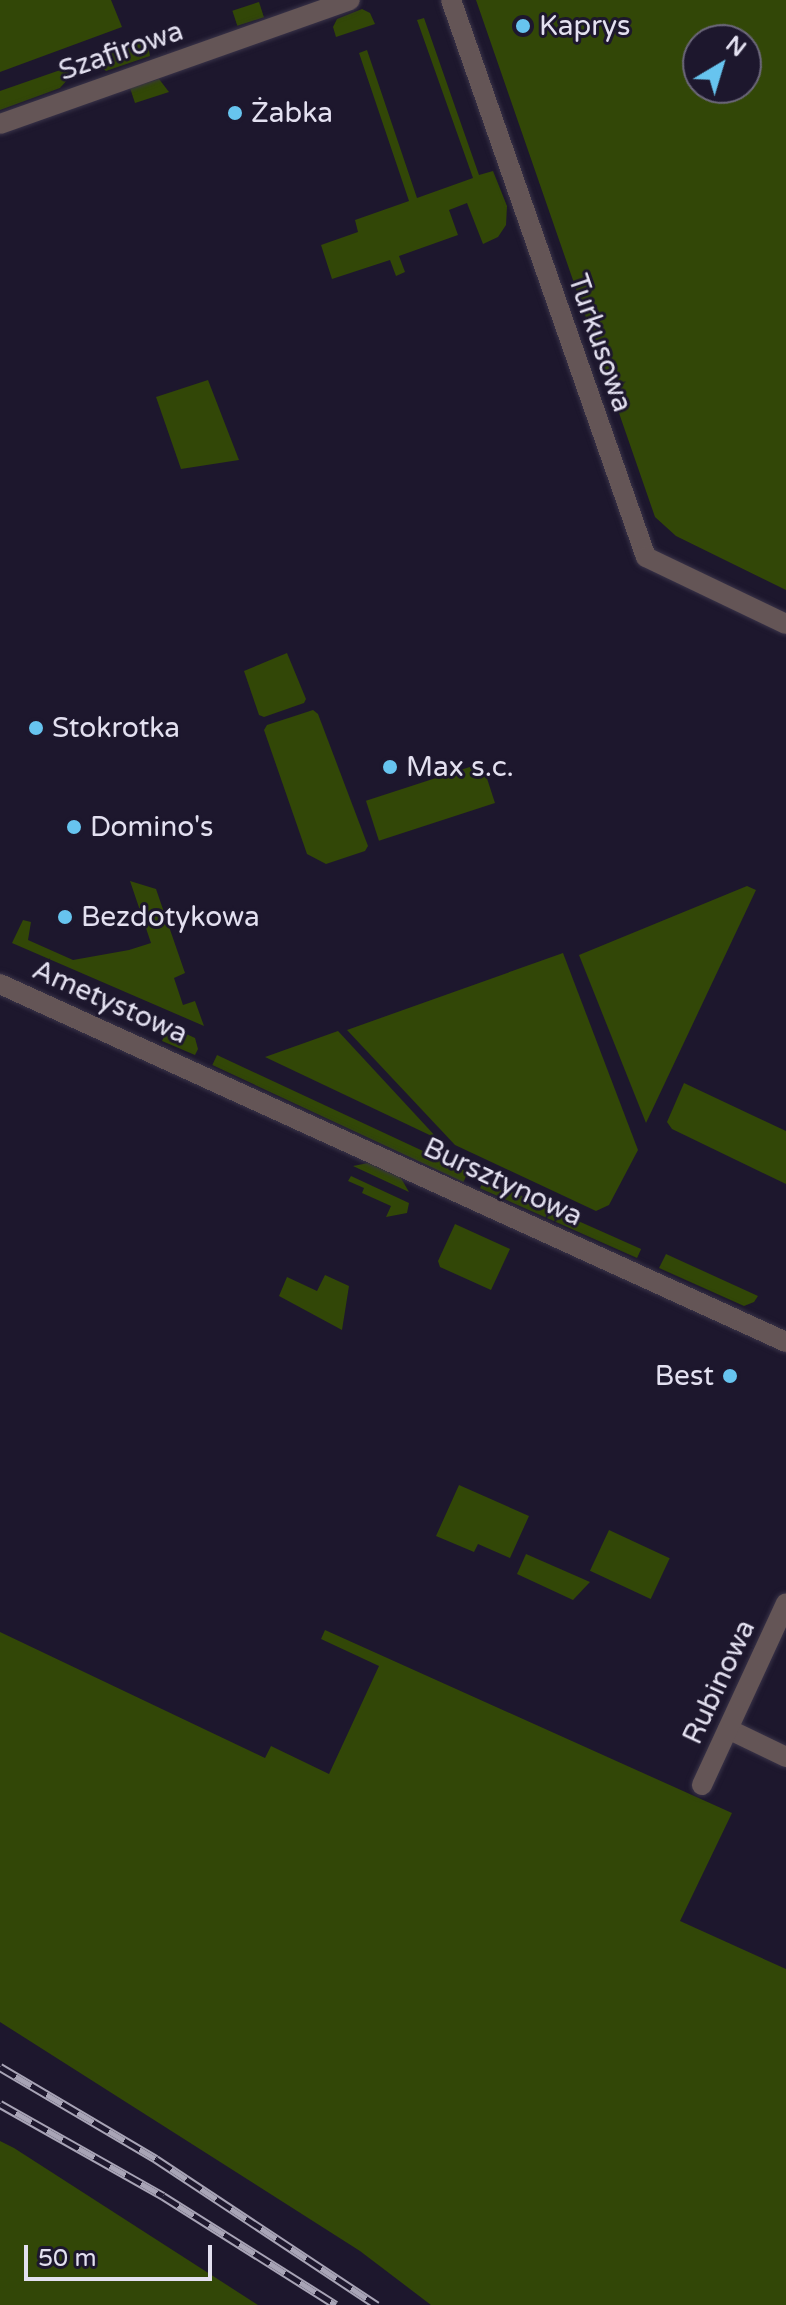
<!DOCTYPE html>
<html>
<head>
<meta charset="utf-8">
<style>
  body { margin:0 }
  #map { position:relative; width:786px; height:2305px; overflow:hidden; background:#1d172d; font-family:"Varela Round",sans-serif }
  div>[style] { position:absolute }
  .green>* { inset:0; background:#324707; transform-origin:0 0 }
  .roads { filter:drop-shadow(0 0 2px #393348) drop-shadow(0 0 2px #393348) }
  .minor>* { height:20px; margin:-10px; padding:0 10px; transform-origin:10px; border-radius:10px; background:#645556 }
  .rail>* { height:9px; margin-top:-4.5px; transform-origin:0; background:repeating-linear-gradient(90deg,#1d172d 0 18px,#a8a4b6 0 36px); box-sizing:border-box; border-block:2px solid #a8a4b6 }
  .dots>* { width:22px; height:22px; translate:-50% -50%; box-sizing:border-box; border:4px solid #1d172d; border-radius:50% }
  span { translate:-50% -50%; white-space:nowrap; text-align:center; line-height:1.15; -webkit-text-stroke:6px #1d172d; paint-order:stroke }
  .poi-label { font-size:28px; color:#e3e0f0 }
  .left { translate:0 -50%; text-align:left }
  .right { translate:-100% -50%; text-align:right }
  .street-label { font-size:28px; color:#e3e0f0 }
  .north { position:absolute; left:682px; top:24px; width:80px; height:80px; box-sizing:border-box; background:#1d172d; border:2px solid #6c677b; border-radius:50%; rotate:38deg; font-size:22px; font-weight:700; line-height:32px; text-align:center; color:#e3e0f0 }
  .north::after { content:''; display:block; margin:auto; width:28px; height:36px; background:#67c4ef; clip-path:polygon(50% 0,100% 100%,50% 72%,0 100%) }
  .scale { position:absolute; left:24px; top:2245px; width:188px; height:36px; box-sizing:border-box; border:4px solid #e3e0f0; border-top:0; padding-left:10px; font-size:24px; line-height:28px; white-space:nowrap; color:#e3e0f0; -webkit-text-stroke:6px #1d172d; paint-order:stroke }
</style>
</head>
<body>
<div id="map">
  <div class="green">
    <i style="clip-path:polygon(0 0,111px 0,122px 27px,0 72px)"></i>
    <i style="clip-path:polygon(evenodd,476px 0,786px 0,786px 590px,676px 536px,655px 517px,476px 0,698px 40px,746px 40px,746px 88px,698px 88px,698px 40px)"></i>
    <i style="left:259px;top:2px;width:16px;height:28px;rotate:72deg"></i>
    <i style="clip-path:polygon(362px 9px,370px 13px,375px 24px,336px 37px,333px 27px,337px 19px)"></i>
    <i style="clip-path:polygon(424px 18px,479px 175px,493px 171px,507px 206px,506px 225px,498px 237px,483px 244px,467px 203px,449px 210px,458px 235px,399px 256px,405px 272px,396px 276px,390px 260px,332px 279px,321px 245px,358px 232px,355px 220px,409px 201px,359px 53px,367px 50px,417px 198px,473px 178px,417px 20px)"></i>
    <i style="clip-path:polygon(147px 40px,150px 56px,106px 71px,92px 59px)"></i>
    <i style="clip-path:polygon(69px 67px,68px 79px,60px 88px,0 110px,0 91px)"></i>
    <i style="clip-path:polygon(159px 79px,169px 92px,135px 103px,130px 88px)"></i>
    <i style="clip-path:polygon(208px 380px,239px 460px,181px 469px,156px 397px)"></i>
    <i style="clip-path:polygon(287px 653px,306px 699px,304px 703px,264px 717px,259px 715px,244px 671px)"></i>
    <i style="clip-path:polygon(313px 710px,318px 714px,368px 846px,365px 851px,326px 864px,307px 854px,264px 730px,267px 725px)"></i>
    <i style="left:482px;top:763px;width:42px;height:122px;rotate:72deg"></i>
    <i style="clip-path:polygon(130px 881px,156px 889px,185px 973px,174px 978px,183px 1005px,195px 1001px,204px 1026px,12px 943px,23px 920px,31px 922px,28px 940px,73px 960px,129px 950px,151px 943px)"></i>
    <i style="clip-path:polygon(747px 886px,756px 890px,646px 1123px,579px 955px)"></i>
    <i style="clip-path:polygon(563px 953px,638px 1150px,609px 1205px,596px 1211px,455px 1145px,347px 1030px)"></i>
    <i style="clip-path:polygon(169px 1026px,195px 1038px,198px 1049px,195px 1055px,162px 1041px)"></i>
    <i style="clip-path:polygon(338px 1031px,438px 1139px,265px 1057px)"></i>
    <i style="left:217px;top:1055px;width:277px;height:11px;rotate:25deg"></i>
    <i style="clip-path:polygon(684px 1083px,786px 1131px,786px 1184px,672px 1129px,667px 1122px)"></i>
    <i style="clip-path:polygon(368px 1163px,401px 1178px,409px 1192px,353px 1166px)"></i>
    <i style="clip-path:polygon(351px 1176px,409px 1203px,407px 1213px,386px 1217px,391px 1206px,362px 1193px,364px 1188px,348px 1181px)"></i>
    <i style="left:484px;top:1179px;width:172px;height:10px;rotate:24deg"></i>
    <i style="clip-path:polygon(455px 1224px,510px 1249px,491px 1290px,440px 1267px,438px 1261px)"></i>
    <i style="clip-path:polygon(666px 1254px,758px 1296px,754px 1302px,744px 1306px,659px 1268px)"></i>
    <i style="clip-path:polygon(325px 1275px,349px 1286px,342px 1330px,279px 1296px,287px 1277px,317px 1291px)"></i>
    <i style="clip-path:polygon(459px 1485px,529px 1516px,510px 1558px,478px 1544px,474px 1552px,436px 1536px)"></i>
    <i style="left:609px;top:1530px;width:67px;height:45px;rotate:25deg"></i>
    <i style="clip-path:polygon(526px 1554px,590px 1582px,573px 1600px,517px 1574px)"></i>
    <i style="clip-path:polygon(325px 1630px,732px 1813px,680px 1921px,786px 1969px,786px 2305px,431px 2305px,360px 2251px,0 2022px,0 1632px,265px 1758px,271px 1746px,329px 1774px,379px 1666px,321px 1639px)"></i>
    <i style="clip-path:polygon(0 2141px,14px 2148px,258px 2305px,0 2305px)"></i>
  </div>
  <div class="roads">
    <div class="minor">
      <i style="left:451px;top:0;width:590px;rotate:70.71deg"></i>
      <i style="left:646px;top:557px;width:155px;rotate:25.6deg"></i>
      <i style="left:0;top:124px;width:371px;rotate:-19.5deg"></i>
      <i style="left:0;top:984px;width:864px;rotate:24.49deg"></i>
      <i style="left:728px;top:1729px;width:64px;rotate:25.8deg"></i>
      <i style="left:702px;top:1785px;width:200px;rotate:-65.2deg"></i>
    </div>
  </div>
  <div class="rail">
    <i style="left:0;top:2067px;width:181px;rotate:30.5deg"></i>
    <i style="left:156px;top:2159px;width:265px;rotate:33.5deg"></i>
    <i style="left:0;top:2104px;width:187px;rotate:29.4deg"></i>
    <i style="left:163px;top:2196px;width:204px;rotate:32.2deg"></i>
  </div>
  <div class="dots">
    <i style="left:523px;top:26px;background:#67c4ef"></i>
    <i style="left:235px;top:113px;background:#67c4ef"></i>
    <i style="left:36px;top:728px;background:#67c4ef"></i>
    <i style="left:390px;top:767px;background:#67c4ef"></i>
    <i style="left:74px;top:827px;background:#67c4ef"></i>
    <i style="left:65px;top:917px;background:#67c4ef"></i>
    <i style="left:730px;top:1376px;background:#67c4ef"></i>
  </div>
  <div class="poi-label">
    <span class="left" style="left:539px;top:26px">Kaprys</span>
    <span class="left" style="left:251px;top:113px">Żabka</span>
    <span class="left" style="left:52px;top:728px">Stokrotka</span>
    <span class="left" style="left:406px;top:767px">Max s.c.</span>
    <span class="left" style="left:90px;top:827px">Domino's</span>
    <span class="left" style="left:81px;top:917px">Bezdotykowa</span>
    <span class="right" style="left:714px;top:1376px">Best</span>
  </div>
  <div class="street-label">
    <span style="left:121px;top:51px;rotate:-19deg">Szafirowa</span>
    <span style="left:600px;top:343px;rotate:71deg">Turkusowa</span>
    <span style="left:110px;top:1002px;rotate:24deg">Ametystowa</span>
    <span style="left:503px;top:1182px;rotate:25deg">Bursztynowa</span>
    <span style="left:719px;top:1682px;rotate:-65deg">Rubinowa</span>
  </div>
  <div class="north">N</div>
  <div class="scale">50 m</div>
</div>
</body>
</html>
